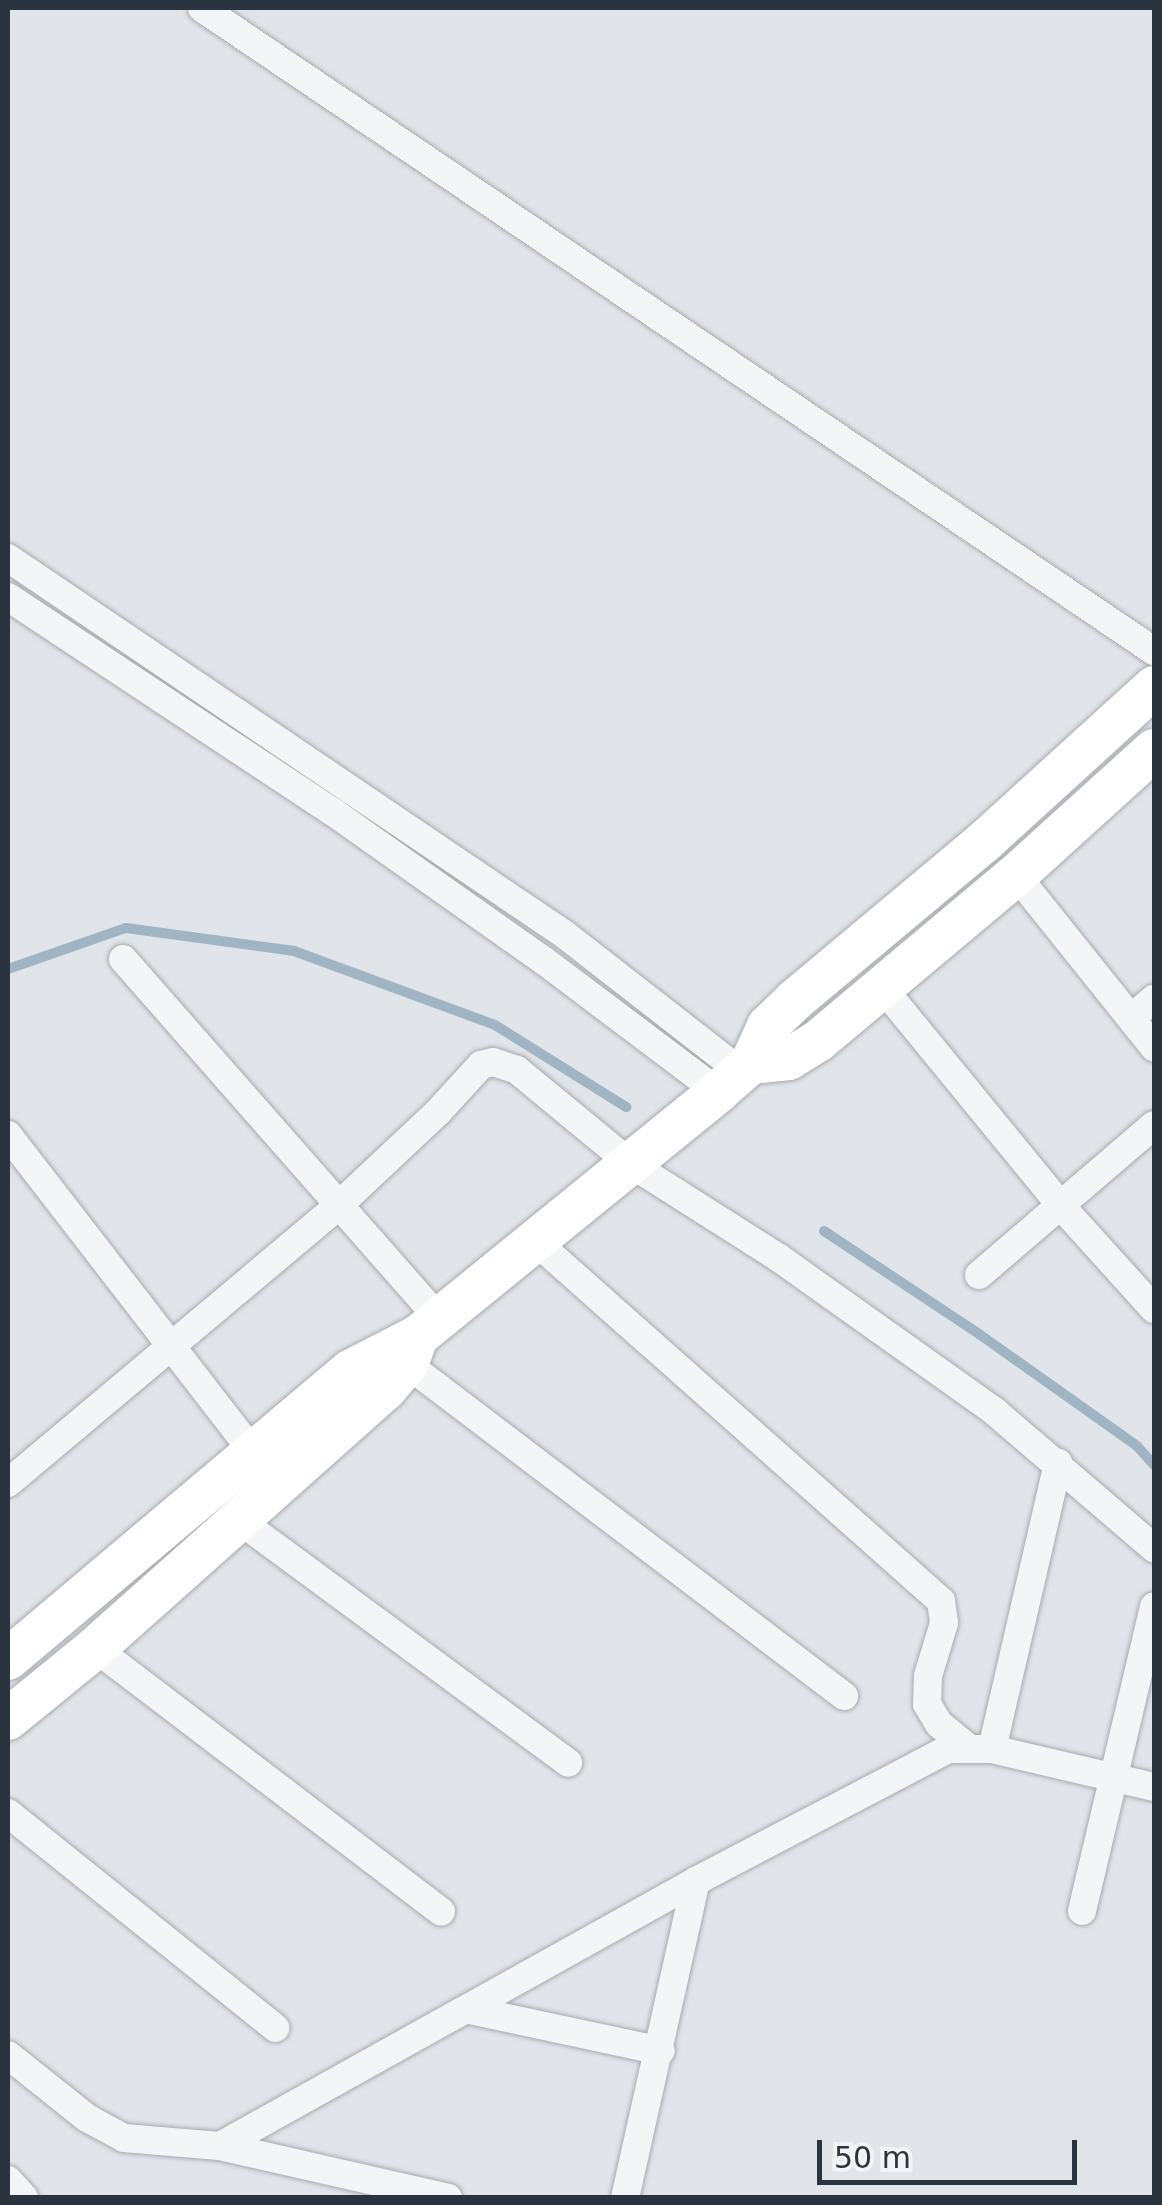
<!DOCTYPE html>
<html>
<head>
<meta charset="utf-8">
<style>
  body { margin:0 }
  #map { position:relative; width:1162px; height:2205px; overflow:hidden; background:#e1e4e8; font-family:"DejaVu Sans",sans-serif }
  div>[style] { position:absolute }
  .stream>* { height:10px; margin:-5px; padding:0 5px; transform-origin:5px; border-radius:5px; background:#a0b4c4 }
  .roads { filter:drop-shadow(0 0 2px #a7abb2) drop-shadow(0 0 2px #a7abb2) }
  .minor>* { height:28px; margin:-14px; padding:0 14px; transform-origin:14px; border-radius:14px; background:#f4f5f7 }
  .primary>* { height:42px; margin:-21px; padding:0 21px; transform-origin:21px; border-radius:21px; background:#fff }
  span { translate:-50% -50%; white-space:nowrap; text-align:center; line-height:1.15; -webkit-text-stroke:8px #f1f3f6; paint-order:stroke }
  .frame { position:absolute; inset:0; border:10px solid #2b333e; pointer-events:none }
  .scale { position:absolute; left:817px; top:2140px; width:260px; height:45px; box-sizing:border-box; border:5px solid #2b333e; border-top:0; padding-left:12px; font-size:30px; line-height:35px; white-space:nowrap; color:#2b333e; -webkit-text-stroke:8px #f1f3f6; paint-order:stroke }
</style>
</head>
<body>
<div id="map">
  <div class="stream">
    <i style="left:8px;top:969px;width:125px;rotate:-19.2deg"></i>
    <i style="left:126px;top:928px;width:170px;rotate:7.8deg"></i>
    <i style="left:294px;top:951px;width:214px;rotate:20.2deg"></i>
    <i style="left:495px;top:1025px;width:155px;rotate:32deg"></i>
    <i style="left:824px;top:1231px;width:186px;rotate:33.6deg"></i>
    <i style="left:979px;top:1334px;width:194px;rotate:35.3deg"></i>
    <i style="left:1137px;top:1446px;width:25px;rotate:48deg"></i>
  </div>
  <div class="roads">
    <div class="minor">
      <i style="left:202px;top:8px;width:1149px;rotate:34.04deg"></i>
      <i style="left:8px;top:558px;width:671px;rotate:34.07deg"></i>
      <i style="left:564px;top:934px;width:224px;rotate:37.9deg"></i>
      <i style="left:8px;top:597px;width:390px;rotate:33.5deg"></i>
      <i style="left:333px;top:812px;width:257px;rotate:35.2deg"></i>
      <i style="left:543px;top:960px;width:219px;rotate:37deg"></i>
      <i style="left:1016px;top:875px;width:221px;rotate:51.3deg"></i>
      <i style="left:123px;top:959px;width:478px;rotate:48.7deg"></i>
      <i style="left:882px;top:987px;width:283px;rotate:50.7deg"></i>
      <i style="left:1061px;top:1206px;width:139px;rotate:47.9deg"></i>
      <i style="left:1131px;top:1018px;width:30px;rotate:-40deg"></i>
      <i style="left:8px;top:1135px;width:402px;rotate:52.3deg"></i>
      <i style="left:534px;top:1240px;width:544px;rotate:41.57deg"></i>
      <i style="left:941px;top:1601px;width:22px;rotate:82deg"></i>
      <i style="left:944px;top:1623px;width:55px;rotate:106.8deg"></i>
      <i style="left:928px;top:1676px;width:28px;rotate:92deg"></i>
      <i style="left:927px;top:1704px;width:23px;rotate:59deg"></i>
      <i style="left:939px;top:1724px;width:36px;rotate:39deg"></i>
      <i style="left:979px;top:1275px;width:230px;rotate:-40.6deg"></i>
      <i style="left:407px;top:1364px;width:549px;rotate:37.22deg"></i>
      <i style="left:8px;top:1483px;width:432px;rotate:-40deg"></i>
      <i style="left:339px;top:1205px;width:136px;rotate:-43.2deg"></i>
      <i style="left:438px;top:1112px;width:64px;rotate:-47.5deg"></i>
      <i style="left:481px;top:1065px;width:12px;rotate:-14deg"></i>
      <i style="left:493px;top:1062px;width:25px;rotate:18deg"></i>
      <i style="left:517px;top:1070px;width:148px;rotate:39.5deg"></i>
      <i style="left:631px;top:1164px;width:175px;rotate:32.4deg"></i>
      <i style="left:779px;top:1258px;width:264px;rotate:35.4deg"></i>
      <i style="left:994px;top:1411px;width:211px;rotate:40.6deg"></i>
      <i style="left:239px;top:1520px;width:409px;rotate:36.4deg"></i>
      <i style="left:95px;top:1648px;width:435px;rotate:37.3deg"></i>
      <i style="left:992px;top:1749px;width:294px;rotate:-77deg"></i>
      <i style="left:8px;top:1813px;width:343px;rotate:38.8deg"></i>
      <i style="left:1082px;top:1911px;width:313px;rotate:-76.7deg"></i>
      <i style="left:470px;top:2010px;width:195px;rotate:12.1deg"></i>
      <i style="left:8px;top:2055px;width:101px;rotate:38.6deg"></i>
      <i style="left:87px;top:2118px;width:42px;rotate:28.4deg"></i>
      <i style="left:124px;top:2138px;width:96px;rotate:4.8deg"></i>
      <i style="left:220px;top:2146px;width:234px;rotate:12.8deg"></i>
      <i style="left:220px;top:2146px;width:545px;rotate:-29.11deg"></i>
      <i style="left:696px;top:1881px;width:285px;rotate:-27.6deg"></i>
      <i style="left:949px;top:1749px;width:43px"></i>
      <i style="left:992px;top:1749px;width:166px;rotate:13.2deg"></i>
      <i style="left:8px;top:2180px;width:24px;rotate:48deg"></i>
      <i style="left:625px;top:2198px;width:325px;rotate:-77.4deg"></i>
    </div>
    <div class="primary">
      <i style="left:751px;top:1063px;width:38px;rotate:-6deg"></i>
      <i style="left:789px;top:1059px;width:34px;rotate:-32deg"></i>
      <i style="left:818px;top:1041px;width:258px;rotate:-40deg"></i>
      <i style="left:1016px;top:875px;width:186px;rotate:-42.2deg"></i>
      <i style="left:8px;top:1659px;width:447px;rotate:-40.1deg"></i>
      <i style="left:350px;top:1371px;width:76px;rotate:-27.2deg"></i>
      <i style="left:418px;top:1336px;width:387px;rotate:-39.1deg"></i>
      <i style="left:718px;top:1092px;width:44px;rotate:-41.3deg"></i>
      <i style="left:751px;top:1063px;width:41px;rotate:-65.3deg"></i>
      <i style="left:768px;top:1026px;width:37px;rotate:-44deg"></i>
      <i style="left:795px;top:1000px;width:248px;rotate:-39.9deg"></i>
      <i style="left:985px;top:841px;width:229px;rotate:-42.3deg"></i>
      <i style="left:8px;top:1719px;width:112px;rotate:-39.2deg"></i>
      <i style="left:95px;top:1648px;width:388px;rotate:-41.7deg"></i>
      <i style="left:385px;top:1390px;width:34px;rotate:-50deg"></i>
      <i style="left:407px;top:1364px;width:30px;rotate:-69deg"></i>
    </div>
  </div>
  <div class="frame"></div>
  <div class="scale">50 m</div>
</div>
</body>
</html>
